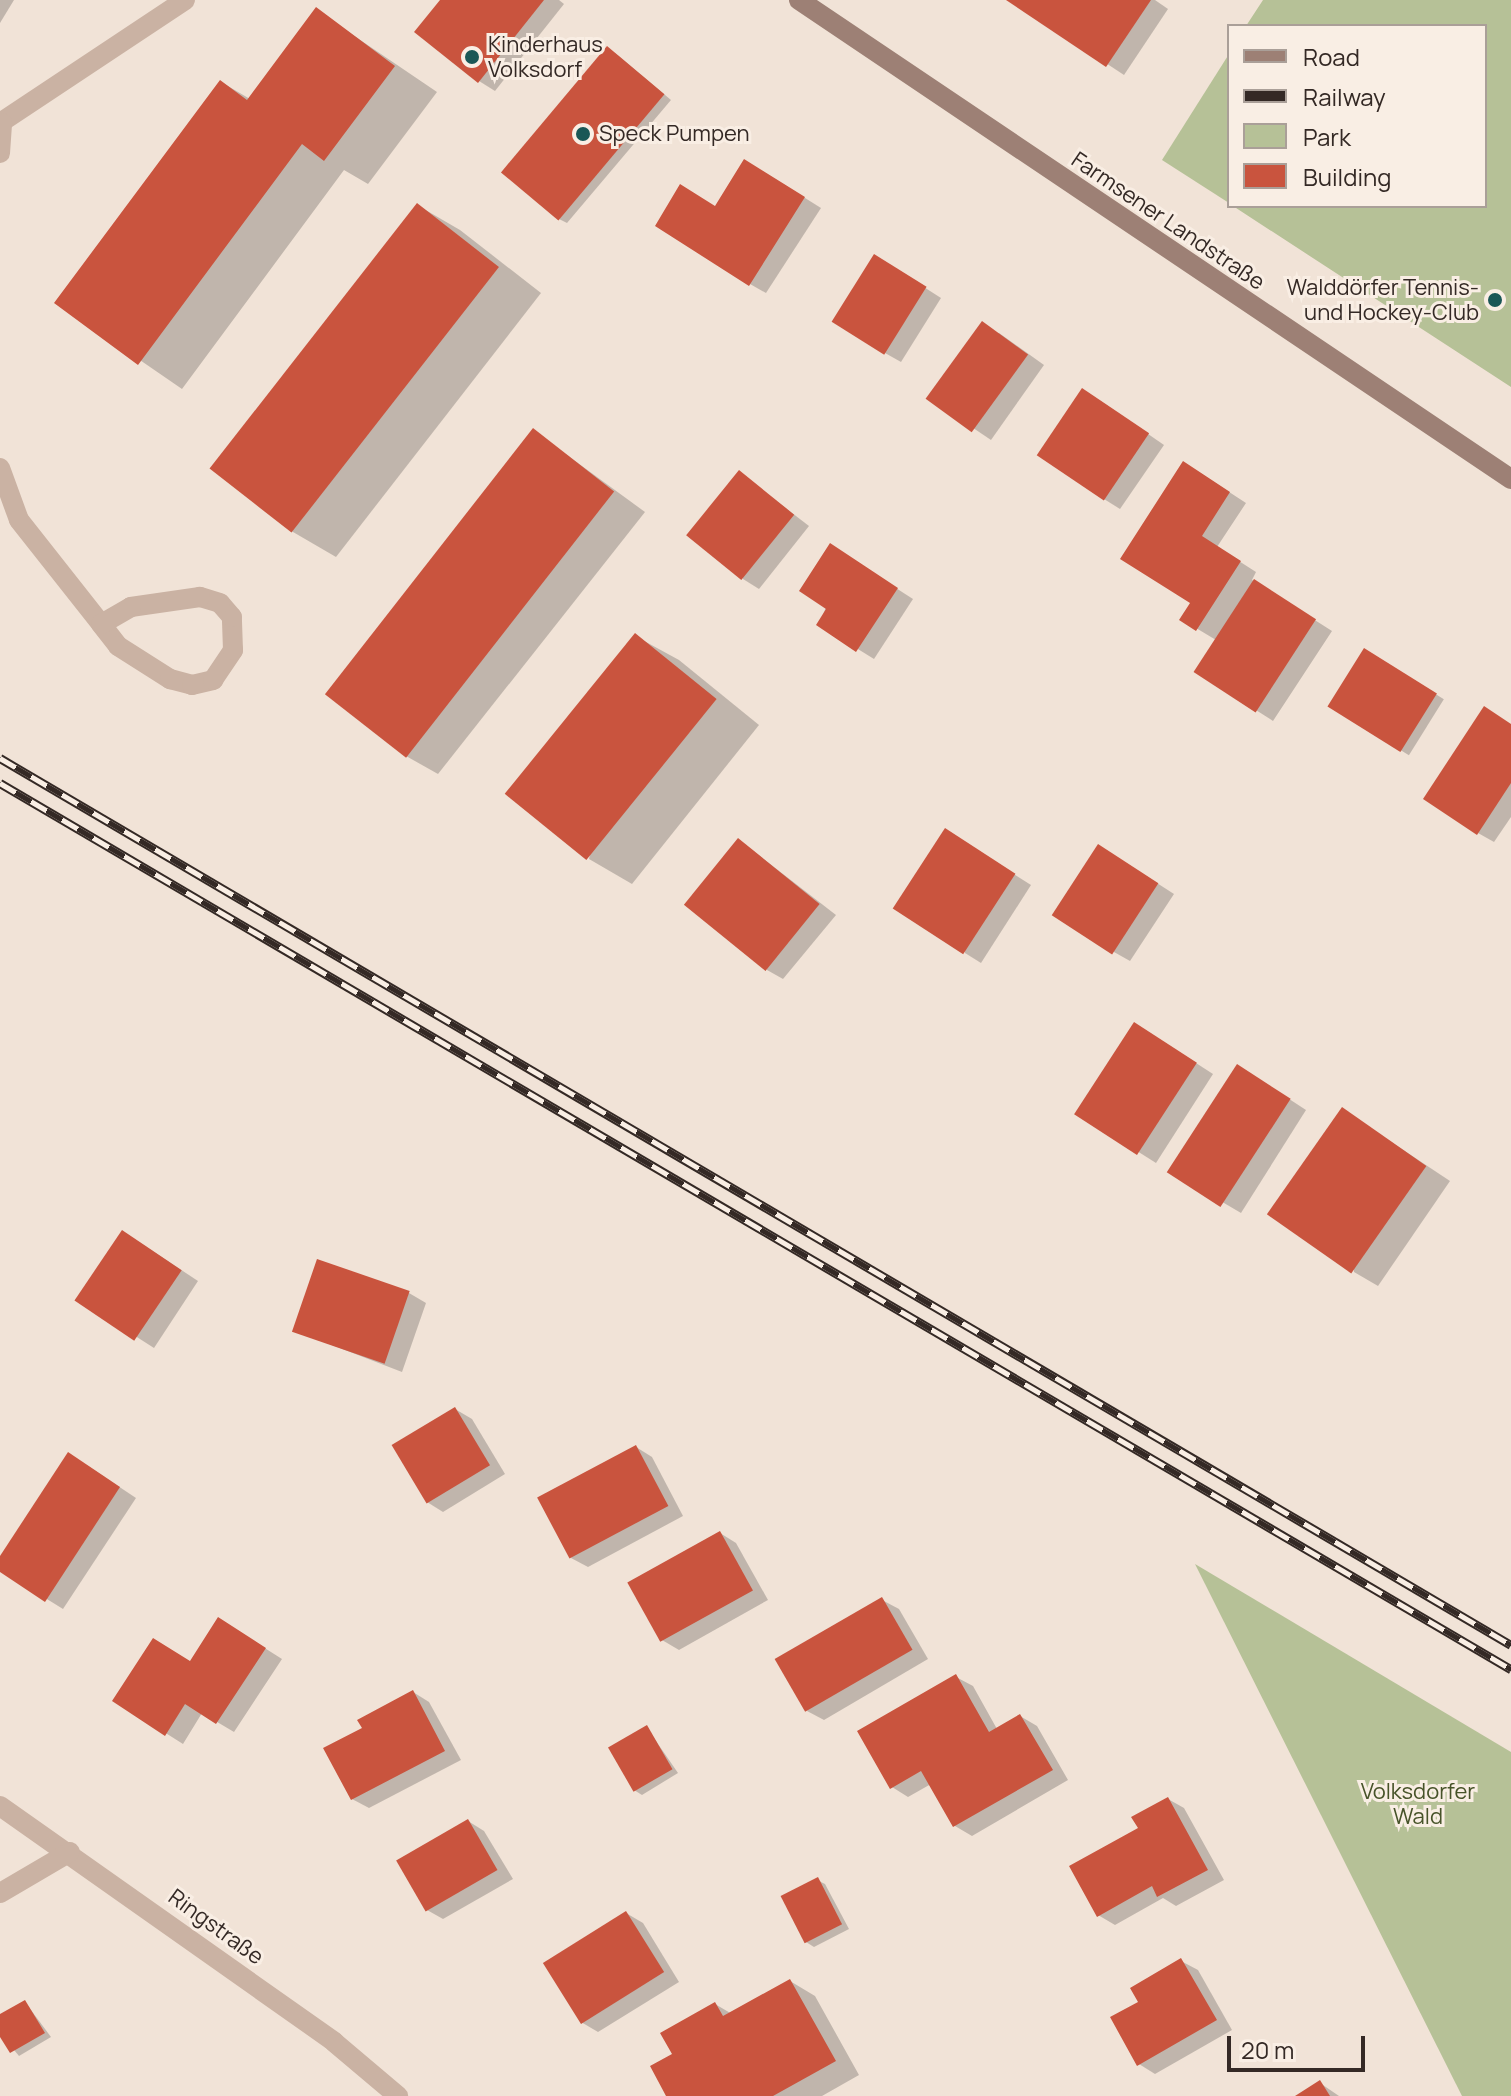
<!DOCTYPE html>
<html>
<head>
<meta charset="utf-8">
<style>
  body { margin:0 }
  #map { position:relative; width:1511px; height:2096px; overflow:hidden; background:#f1e3d7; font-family:Manrope,sans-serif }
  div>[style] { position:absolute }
  .green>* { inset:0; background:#b6c197 }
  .shadow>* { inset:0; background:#0003; transform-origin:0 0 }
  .building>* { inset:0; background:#c9543e; transform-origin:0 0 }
  .minor>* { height:20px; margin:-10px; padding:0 10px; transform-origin:10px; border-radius:10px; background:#cab2a3 }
  .secondary>* { height:20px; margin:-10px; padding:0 10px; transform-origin:10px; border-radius:10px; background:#9d8075 }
  .rail>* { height:9px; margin-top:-4.5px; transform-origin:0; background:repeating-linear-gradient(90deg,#f9eee4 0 18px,#342925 0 36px); box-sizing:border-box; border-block:2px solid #342925 }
  .dots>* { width:22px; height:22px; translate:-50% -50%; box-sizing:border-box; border:4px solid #f9eee4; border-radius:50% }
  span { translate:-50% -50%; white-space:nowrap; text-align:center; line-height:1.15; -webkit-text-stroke:6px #f9eee4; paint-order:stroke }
  .poi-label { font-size:22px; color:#342925 }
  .left { translate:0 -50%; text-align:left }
  .right { translate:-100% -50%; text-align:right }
  .street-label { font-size:22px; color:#342925 }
  .park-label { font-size:22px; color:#475329 }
  .legend { position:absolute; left:1227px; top:24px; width:260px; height:184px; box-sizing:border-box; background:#f9eee4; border:2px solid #aa9f98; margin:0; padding:10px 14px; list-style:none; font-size:24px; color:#342925 }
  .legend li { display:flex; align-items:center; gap:16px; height:40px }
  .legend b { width:40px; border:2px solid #aa9f98 }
  .scale { position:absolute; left:1227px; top:2036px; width:138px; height:36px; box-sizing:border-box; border:4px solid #342925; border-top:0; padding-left:10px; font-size:24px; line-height:28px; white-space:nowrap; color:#342925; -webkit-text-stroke:6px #f9eee4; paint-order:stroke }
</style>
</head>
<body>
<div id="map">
  <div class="green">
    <i style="clip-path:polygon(1263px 0,1511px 0,1511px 387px,1233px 206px,1485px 206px,1485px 26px,1246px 26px)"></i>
    <i style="clip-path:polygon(1229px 54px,1229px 203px,1162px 160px)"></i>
    <i style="clip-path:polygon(1195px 1564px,1511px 1752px,1511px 2096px,1462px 2096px)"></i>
  </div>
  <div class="shadow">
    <i style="clip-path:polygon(0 0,14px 0,0 23px)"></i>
    <i style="clip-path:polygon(442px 0,559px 0,564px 4px,495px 91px,479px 81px)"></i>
    <i style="clip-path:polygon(1010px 0,1155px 0,1168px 9px,1124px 75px)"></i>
    <i style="clip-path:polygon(316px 10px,437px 92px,368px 184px,344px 170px,182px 389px,57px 303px,221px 82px,250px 99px)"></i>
    <i style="clip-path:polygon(615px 53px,671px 100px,567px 223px,559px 219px)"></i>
    <i style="clip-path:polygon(762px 171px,821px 208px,766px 293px,750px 284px,716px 208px)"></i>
    <i style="clip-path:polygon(417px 205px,460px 230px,541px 293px,336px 557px,293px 532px,213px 469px)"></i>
    <i style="clip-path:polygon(891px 266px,941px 298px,901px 362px,885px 353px)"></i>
    <i style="clip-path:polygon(999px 333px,1044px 365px,991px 440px,930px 399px)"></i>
    <i style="clip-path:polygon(1099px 400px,1164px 445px,1120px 509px,1104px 499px)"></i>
    <i style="clip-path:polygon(534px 431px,645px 512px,438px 774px,406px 756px)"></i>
    <i style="clip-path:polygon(740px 473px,809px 526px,759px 589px,743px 579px)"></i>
    <i style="clip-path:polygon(1200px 473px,1246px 503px,1217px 547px,1256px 572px,1252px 580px,1332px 631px,1273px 721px,1196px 672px,1216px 640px,1181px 619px,1193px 603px)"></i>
    <i style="clip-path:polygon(846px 556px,913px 599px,874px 659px,819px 625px)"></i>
    <i style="clip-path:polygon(635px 636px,679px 660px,759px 725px,632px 884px,589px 859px)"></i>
    <i style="left:1365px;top:650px;width:93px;height:66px;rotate:32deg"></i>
    <i style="clip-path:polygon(1511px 725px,1511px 817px,1494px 842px,1478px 833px)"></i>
    <i style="clip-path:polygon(739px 840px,836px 915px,783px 979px,767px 970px)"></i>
    <i style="clip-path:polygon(962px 841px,1031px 885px,981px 963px,965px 953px)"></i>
    <i style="clip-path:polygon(1115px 856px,1174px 894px,1130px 961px,1114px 952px)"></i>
    <i style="clip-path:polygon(1151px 1034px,1213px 1074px,1156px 1163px,1077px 1113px)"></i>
    <i style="clip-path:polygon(1254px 1076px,1306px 1110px,1241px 1213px,1173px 1173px)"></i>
    <i style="clip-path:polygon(1343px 1110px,1450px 1181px,1378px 1286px,1354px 1272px)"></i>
    <i style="clip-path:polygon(139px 1242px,198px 1281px,154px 1348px,79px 1300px)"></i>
    <i style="clip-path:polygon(409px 1293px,426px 1303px,402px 1372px,293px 1330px)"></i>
    <i style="clip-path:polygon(455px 1409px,472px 1419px,505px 1474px,443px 1512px,427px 1502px)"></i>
    <i style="clip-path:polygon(636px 1447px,652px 1457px,683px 1516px,588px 1567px,571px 1558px)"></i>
    <i style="clip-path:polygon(85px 1464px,136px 1498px,63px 1609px,0 1570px,0 1559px)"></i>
    <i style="clip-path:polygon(720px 1533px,736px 1543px,768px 1600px,679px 1650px,662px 1640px)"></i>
    <i style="clip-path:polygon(882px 1600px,899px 1609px,928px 1659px,824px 1720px,807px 1711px)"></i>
    <i style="clip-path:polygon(235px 1629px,282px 1659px,234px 1732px,202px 1713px,183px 1744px,115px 1701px,191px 1663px)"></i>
    <i style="clip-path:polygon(956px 1677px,973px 1686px,997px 1729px,1020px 1716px,1037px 1726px,1068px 1780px,972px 1836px,955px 1826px,931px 1784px,908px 1797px,892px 1787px)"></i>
    <i style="clip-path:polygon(413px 1692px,429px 1702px,461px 1760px,369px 1808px,352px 1799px)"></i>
    <i style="clip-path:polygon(647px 1728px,678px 1773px,642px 1795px,634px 1790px)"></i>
    <i style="clip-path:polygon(1168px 1799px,1184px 1808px,1224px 1880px,1176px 1906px,1163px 1898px,1115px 1925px,1098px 1915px,1141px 1829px)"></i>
    <i style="clip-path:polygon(468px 1821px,484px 1831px,513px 1879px,443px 1919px,427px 1910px)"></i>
    <i style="clip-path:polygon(817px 1880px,825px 1884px,849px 1929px,814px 1947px,806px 1942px)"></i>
    <i style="clip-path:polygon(626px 1913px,643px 1923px,679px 1982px,598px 2032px,581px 2022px)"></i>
    <i style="clip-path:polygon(1181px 1961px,1198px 1970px,1232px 2030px,1155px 2074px,1139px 2064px)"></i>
    <i style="clip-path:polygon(790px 1981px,815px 1996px,859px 2075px,822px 2096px,668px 2096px,675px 2055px,715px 2004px,732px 2014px)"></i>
    <i style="clip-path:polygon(25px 2002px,51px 2037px,19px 2056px,0 2033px,0 2017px)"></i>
    <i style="clip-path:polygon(1320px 2083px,1339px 2096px,1299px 2096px)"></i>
  </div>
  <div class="building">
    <i style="clip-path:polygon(440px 0,544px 0,478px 83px,414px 32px)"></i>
    <i style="clip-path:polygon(1006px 0,1151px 0,1106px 67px)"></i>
    <i style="clip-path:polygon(316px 7px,395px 66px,324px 161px,302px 144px,138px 365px,54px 303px,220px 80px,247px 100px)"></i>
    <i style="left:607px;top:46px;width:75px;height:165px;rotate:40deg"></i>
    <i style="clip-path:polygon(744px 159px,805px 197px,749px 286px,655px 226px,680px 184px,715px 206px)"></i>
    <i style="left:417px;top:203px;width:104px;height:337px;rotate:38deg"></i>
    <i style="left:874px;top:254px;width:62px;height:80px;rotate:32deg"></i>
    <i style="left:982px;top:321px;width:57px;height:96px;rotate:36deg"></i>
    <i style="left:1082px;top:388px;width:81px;height:81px;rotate:34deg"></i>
    <i style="left:533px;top:428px;width:103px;height:338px;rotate:38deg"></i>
    <i style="clip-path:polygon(1183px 461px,1230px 492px,1202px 536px,1241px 561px,1196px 631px,1179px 620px,1190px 603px,1120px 559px)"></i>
    <i style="left:739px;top:470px;width:71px;height:84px;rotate:39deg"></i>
    <i style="clip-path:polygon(830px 543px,898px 588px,856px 652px,816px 625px,826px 609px,799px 591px)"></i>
    <i style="left:1254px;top:579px;width:74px;height:111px;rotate:33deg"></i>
    <i style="left:635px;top:633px;width:105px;height:207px;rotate:39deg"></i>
    <i style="left:1364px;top:648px;width:86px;height:69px;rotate:32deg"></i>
    <i style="clip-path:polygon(1484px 706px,1511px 724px,1511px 783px,1477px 835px,1423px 799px)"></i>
    <i style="left:945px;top:828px;width:84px;height:96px;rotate:33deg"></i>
    <i style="left:738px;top:838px;width:105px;height:86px;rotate:39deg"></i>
    <i style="left:1098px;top:844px;width:72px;height:85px;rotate:33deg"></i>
    <i style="left:1134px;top:1022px;width:75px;height:110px;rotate:33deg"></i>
    <i style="left:1237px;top:1064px;width:64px;height:129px;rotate:33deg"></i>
    <i style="left:1342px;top:1107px;width:103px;height:131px;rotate:35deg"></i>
    <i style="left:122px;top:1230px;width:72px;height:85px;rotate:34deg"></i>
    <i style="left:317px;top:1259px;width:98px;height:77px;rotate:19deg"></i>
    <i style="left:455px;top:1407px;width:68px;height:74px;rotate:59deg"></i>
    <i style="left:636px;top:1445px;width:69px;height:112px;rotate:62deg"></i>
    <i style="clip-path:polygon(68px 1452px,120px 1487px,45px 1602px,0 1572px,0 1556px)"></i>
    <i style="left:720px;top:1531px;width:68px;height:106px;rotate:61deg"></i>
    <i style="left:882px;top:1597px;width:61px;height:124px;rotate:60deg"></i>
    <i style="clip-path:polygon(218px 1617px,266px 1648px,216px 1724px,185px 1704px,165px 1736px,112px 1701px,153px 1638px,190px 1661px)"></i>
    <i style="clip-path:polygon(956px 1674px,989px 1732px,1020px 1714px,1053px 1770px,953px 1827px,921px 1771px,890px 1789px,857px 1731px)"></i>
    <i style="clip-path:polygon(413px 1690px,445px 1751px,351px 1800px,323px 1748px,362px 1728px,357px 1720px)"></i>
    <i style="left:647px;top:1725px;width:51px;height:45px;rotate:60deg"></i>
    <i style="clip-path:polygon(1168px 1797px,1208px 1870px,1157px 1897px,1152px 1886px,1097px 1917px,1069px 1866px,1138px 1828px,1131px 1817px)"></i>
    <i style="left:468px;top:1819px;width:59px;height:83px;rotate:60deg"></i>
    <i style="left:818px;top:1877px;width:53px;height:42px;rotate:63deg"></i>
    <i style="left:626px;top:1911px;width:72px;height:98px;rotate:58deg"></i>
    <i style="clip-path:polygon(1181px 1958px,1217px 2020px,1137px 2066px,1110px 2017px,1138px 2002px,1130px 1988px)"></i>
    <i style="clip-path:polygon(790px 1979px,836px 2061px,773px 2096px,666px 2096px,650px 2066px,672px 2054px,660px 2033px,715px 2002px,723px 2016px)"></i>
    <i style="clip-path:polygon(25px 2000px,45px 2033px,10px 2053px,0 2037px,0 2014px)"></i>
    <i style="clip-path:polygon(1320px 2080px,1330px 2096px,1295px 2096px)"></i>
  </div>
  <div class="minor">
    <i style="left:0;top:123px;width:222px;rotate:-33.6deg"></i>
    <i style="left:0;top:153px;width:30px;rotate:-86deg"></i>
    <i style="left:0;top:468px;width:55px;rotate:69.9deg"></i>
    <i style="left:19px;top:520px;width:132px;rotate:51.7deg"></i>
    <i style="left:101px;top:624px;width:28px;rotate:52deg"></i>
    <i style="left:118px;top:646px;width:62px;rotate:32.4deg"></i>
    <i style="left:170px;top:679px;width:23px;rotate:15deg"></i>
    <i style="left:192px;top:685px;width:22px;rotate:-13deg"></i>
    <i style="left:213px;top:680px;width:36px;rotate:-56deg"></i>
    <i style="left:233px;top:650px;width:33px;rotate:-92deg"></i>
    <i style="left:232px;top:617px;width:18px;rotate:-131deg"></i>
    <i style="left:220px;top:603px;width:21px;rotate:-163deg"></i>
    <i style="left:200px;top:597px;width:70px;rotate:171.8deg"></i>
    <i style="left:131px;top:607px;width:34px;rotate:150deg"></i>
    <i style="left:0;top:1806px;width:409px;rotate:35.2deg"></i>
    <i style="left:334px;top:2042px;width:84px;rotate:40.2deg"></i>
    <i style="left:0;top:1893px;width:81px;rotate:-30.4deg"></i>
  </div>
  <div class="secondary">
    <i style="left:799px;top:0;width:858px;rotate:33.93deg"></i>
  </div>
  <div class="rail">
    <i style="left:0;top:758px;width:1752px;rotate:30.41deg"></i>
    <i style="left:0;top:783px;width:1752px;rotate:30.39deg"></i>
  </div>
  <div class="dots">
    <i style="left:472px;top:57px;background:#1a5756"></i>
    <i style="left:583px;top:134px;background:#1a5756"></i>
    <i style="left:1495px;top:300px;background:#1a5756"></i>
  </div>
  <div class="poi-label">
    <span class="left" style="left:488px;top:57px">Kinderhaus<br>Volksdorf</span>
    <span class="left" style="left:599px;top:134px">Speck Pumpen</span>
    <span class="right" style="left:1479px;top:300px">Walddörfer Tennis-<br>und Hockey-Club</span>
  </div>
  <div class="street-label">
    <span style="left:1168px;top:221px;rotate:34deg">Farmsener Landstraße</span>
    <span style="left:216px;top:1927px;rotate:36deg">Ringstraße</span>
  </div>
  <div class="park-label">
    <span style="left:1418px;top:1804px">Volksdorfer<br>Wald</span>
  </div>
  <ul class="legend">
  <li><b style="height:10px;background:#9d8075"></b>Road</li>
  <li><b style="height:10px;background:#342925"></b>Railway</li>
  <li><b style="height:22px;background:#b6c197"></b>Park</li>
  <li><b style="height:22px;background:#c9543e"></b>Building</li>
  </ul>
  <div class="scale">20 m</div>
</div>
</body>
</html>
